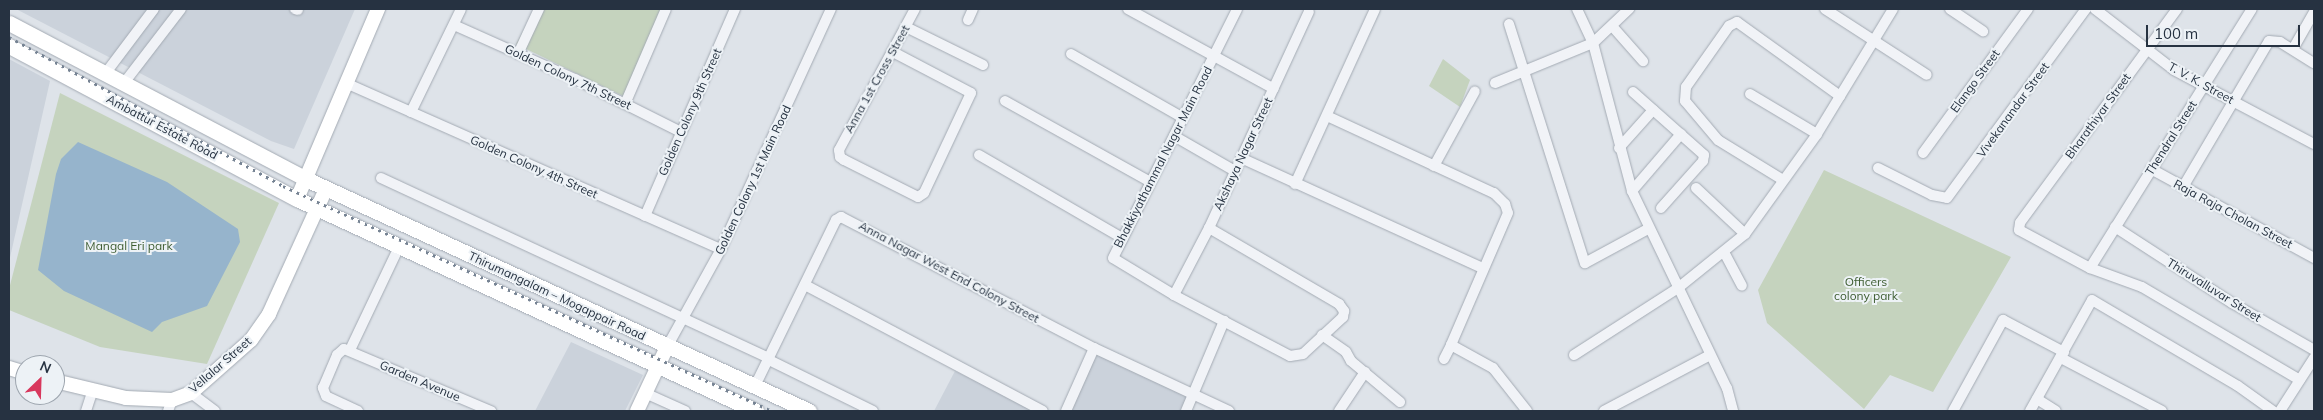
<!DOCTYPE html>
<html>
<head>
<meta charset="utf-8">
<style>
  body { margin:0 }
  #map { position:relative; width:2323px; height:420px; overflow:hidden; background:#dee3e9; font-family:Mulish,sans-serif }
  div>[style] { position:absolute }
  .built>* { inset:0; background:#cbd2db }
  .green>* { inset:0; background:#c5d3be }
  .water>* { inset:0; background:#96b4cc }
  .roads { filter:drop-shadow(0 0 1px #a3aab3) drop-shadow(0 0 1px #a3aab3) }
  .street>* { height:10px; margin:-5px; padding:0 5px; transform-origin:5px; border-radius:5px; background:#f1f3f7 }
  .secondary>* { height:14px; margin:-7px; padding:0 7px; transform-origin:7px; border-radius:7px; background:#fff }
  .primary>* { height:15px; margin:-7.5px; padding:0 7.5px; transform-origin:7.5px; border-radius:7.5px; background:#fff }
  .rail>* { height:3px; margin-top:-1.5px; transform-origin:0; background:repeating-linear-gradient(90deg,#768393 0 2.5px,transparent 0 7.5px) }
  span { translate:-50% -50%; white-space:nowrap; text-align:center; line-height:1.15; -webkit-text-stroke:4px #edf2f6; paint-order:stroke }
  .street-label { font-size:12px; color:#263241 }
  .park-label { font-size:12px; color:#3e5d32 }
  .frame { position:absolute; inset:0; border:10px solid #263241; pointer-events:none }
  .north { position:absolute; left:15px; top:355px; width:50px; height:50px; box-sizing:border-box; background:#edf2f6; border:1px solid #9da5ae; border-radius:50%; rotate:24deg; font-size:14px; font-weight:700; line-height:20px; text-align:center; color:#263241 }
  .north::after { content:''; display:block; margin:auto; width:18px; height:22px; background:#d8385d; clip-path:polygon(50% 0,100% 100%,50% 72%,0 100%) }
  .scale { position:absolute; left:2146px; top:25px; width:154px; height:22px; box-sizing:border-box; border:2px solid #263241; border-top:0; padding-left:6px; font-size:15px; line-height:18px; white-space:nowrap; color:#263241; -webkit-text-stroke:4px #edf2f6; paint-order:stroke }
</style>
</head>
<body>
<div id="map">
  <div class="built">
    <i style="clip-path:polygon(16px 9px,355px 9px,294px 149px,271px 141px)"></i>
    <i style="clip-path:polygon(9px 59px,50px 81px,9px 262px)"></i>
    <i style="clip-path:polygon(571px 342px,643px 375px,625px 411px,535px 411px)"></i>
    <i style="clip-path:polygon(1098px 353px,1188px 397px,1181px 411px,1068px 411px)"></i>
    <i style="clip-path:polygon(955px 371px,1038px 411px,934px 411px)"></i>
  </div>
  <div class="green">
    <i style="clip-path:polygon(536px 9px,664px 9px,625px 97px,516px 44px)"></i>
    <i style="clip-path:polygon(1443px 59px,1470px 80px,1460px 107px,1429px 86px)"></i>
    <i style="clip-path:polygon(60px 93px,279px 203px,207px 364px,100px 347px,9px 310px,9px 289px)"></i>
    <i style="clip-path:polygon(1824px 170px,2011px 257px,1933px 392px,1890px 375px,1864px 409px,1767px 323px,1758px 290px)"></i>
  </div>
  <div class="water">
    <i style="clip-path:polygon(78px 142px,167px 182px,238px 229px,240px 242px,207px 306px,162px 322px,152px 332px,64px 291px,38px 270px,56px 174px,61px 159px)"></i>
  </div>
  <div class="roads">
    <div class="street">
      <i style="left:295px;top:9px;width:3px;rotate:18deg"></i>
      <i style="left:1128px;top:9px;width:166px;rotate:28.7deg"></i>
      <i style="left:1577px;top:9px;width:38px;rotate:65deg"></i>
      <i style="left:1593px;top:43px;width:153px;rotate:75.2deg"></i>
      <i style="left:1632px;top:191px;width:219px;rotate:64.3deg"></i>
      <i style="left:1727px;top:388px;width:24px;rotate:75deg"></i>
      <i style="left:1825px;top:9px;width:121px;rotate:32.9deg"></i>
      <i style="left:1950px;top:9px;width:40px;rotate:34deg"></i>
      <i style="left:2095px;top:9px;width:100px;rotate:37.7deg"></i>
      <i style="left:2174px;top:70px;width:158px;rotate:27.9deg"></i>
      <i style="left:2177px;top:9px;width:265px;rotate:126.3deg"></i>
      <i style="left:2020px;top:223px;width:7px;rotate:98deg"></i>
      <i style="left:2019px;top:230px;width:81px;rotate:28.2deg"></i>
      <i style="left:2090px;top:268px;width:55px;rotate:20.1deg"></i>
      <i style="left:2142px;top:287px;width:183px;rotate:30.5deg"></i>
      <i style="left:968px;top:20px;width:12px;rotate:-66deg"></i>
      <i style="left:1509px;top:24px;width:251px;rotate:72.4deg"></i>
      <i style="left:1585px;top:263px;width:72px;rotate:-28.4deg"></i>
      <i style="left:454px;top:25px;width:133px;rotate:24.1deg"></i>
      <i style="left:575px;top:79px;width:119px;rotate:26.6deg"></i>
      <i style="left:1612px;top:26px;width:47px;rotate:48.5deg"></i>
      <i style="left:906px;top:27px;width:86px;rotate:26.3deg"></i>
      <i style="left:2293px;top:49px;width:43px;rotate:-60.4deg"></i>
      <i style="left:893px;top:52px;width:88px;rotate:27.7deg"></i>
      <i style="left:971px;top:93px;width:110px;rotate:115.2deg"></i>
      <i style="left:924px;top:193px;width:7px;rotate:146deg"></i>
      <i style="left:918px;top:197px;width:83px;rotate:-153.4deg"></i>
      <i style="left:844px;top:160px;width:5px;rotate:-143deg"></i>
      <i style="left:840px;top:157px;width:7px;rotate:-98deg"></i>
      <i style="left:839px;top:150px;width:160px;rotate:-61.7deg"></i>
      <i style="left:518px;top:54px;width:50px;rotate:-65deg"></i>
      <i style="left:1071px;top:54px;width:129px;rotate:29.7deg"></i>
      <i style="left:105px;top:74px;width:81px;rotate:-53deg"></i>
      <i style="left:124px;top:83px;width:93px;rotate:-52.4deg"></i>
      <i style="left:1495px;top:83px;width:106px;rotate:-22.2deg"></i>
      <i style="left:1593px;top:43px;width:50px;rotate:-43.4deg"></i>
      <i style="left:348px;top:84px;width:408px;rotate:23.9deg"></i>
      <i style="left:1633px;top:92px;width:95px;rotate:41.6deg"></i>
      <i style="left:1704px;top:155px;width:6px;rotate:99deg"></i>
      <i style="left:1703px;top:161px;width:63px;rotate:131.8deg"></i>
      <i style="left:1750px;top:94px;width:78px;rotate:30.8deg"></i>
      <i style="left:1005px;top:101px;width:165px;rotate:29.1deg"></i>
      <i style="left:625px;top:104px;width:103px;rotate:-66.7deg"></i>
      <i style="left:411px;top:112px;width:114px;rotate:-64.1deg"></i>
      <i style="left:1327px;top:116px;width:184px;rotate:24.8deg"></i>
      <i style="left:1494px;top:193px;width:16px;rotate:45deg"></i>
      <i style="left:1505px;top:204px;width:9px;rotate:72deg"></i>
      <i style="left:1508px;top:213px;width:144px;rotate:113.4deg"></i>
      <i style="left:1451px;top:345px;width:48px;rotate:28.7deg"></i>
      <i style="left:1493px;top:368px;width:55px;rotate:51.7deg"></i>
      <i style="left:1174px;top:136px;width:70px;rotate:29.8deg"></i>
      <i style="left:1619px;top:148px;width:51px;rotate:-48.2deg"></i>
      <i style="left:1923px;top:153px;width:178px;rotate:-53.9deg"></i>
      <i style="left:979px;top:155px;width:165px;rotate:30.1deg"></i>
      <i style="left:1241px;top:158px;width:265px;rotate:24.5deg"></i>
      <i style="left:1434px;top:166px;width:85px;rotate:-61.3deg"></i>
      <i style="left:1878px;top:168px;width:60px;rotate:26.6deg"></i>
      <i style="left:1932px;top:195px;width:15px;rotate:11deg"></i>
      <i style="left:1947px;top:198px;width:235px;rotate:-53.7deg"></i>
      <i style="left:2151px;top:169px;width:186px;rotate:28.6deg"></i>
      <i style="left:381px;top:178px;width:427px;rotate:24.9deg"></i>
      <i style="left:1783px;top:180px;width:76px;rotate:-148.4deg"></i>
      <i style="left:1718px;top:140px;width:51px;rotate:-130.2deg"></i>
      <i style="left:1685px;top:101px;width:14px;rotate:-86deg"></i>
      <i style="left:1686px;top:87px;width:75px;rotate:-54.8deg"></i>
      <i style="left:1729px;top:26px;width:9px;rotate:-27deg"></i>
      <i style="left:1737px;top:22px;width:127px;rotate:35.7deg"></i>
      <i style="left:1295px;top:184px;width:192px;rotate:-65.4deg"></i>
      <i style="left:2183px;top:187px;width:169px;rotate:-59.5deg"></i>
      <i style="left:2269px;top:41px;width:11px;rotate:5deg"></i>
      <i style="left:2280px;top:42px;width:40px;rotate:32deg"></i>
      <i style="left:1696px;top:188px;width:67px;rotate:43.2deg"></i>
      <i style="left:1632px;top:191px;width:75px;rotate:-49.3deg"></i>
      <i style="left:645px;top:216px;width:226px;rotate:-66.5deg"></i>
      <i style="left:2115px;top:227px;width:140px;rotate:33deg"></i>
      <i style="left:2232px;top:303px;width:95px;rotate:29.8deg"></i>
      <i style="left:1209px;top:228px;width:151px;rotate:30.3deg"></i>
      <i style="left:1339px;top:304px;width:9px;rotate:54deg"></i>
      <i style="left:1344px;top:311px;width:6px;rotate:99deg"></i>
      <i style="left:1343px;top:317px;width:54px;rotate:137.2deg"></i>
      <i style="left:1303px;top:354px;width:13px;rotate:171deg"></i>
      <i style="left:1290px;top:356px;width:131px;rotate:-152.3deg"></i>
      <i style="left:1174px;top:295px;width:71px;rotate:-148.8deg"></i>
      <i style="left:1113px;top:258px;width:278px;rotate:-63.5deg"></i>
      <i style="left:1724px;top:252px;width:38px;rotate:62deg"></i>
      <i style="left:2090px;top:268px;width:305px;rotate:-58deg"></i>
      <i style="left:805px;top:285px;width:269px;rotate:27.9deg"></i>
      <i style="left:1174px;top:295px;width:76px;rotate:-62.4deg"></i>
      <i style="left:1209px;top:228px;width:238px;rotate:-65.2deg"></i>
      <i style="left:1322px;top:335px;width:29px;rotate:35deg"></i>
      <i style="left:1346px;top:352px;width:10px;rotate:61deg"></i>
      <i style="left:1351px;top:361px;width:64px;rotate:39.9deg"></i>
      <i style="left:667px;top:347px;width:112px;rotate:-61.1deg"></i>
      <i style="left:721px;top:249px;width:264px;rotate:-65.4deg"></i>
      <i style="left:350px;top:350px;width:114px;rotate:-64.6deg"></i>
      <i style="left:1574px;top:355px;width:124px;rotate:-32.8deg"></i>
      <i style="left:1678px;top:288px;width:86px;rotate:-38.9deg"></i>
      <i style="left:1745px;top:234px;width:123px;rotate:-54.2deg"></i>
      <i style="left:1817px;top:134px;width:146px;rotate:-58.7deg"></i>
      <i style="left:2061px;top:358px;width:114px;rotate:27.7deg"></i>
      <i style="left:767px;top:359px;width:118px;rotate:26.1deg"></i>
      <i style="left:1444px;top:359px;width:16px;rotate:-63deg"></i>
      <i style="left:755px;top:386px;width:185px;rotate:-64deg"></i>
      <i style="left:836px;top:220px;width:6px;rotate:-31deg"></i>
      <i style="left:841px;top:217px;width:285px;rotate:27.4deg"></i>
      <i style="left:1094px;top:348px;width:149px;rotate:25deg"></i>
      <i style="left:191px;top:393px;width:30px;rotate:37deg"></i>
      <i style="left:645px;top:393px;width:44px;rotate:24.2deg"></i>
      <i style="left:2037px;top:399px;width:22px;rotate:32deg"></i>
      <i style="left:86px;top:411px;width:20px;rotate:-72deg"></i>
      <i style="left:168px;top:411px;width:12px;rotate:-70deg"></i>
      <i style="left:358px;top:411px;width:35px;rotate:-155deg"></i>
      <i style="left:326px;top:396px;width:9px;rotate:-111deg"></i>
      <i style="left:323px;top:388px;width:36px;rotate:-67deg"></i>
      <i style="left:337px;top:355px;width:9px;rotate:-41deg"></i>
      <i style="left:344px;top:349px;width:160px;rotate:22.9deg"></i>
      <i style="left:1066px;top:411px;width:69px;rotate:-66deg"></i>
      <i style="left:1186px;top:411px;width:98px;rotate:-67.1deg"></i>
      <i style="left:1339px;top:411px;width:47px;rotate:-56.3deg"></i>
      <i style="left:1604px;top:411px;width:120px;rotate:-27.8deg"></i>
      <i style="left:1953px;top:411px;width:104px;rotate:-61.2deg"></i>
      <i style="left:2003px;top:320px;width:69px;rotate:27.7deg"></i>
      <i style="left:2030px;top:411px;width:127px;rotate:-60.8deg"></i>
      <i style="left:2092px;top:300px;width:169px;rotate:30.5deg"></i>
      <i style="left:2238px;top:386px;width:43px;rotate:35.5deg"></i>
      <i style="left:2280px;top:411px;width:63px;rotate:-57.3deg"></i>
    </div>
    <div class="secondary">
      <i style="left:297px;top:199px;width:207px;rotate:-66.9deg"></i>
      <i style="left:9px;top:368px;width:17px;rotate:17deg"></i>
      <i style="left:55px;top:381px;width:73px;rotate:13.5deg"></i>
      <i style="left:126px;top:398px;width:46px;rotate:2.5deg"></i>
      <i style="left:172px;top:400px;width:20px;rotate:-20deg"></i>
      <i style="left:191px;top:393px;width:80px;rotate:-41.5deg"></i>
      <i style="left:251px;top:340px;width:32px;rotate:-55deg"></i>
      <i style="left:269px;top:314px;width:137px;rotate:-65.5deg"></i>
      <i style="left:637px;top:411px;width:71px;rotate:-64.9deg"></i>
    </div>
    <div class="primary">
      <i style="left:9px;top:23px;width:335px;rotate:27.7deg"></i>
      <i style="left:306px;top:179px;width:554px;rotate:24.76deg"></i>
      <i style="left:9px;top:46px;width:326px;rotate:28deg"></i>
      <i style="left:297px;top:199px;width:506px;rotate:24.79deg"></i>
    </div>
  </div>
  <div class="rail">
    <i style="left:9px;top:37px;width:312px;rotate:28.5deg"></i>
    <i style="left:283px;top:186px;width:538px;rotate:24.71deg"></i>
  </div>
  <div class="street-label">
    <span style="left:568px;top:77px;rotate:25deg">Golden Colony 7th Street</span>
    <span style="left:877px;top:79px;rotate:-61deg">Anna 1st Cross Street</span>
    <span style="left:1975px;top:81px;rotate:-54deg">Elango Street</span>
    <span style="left:2201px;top:83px;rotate:29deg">T. V. K. Street</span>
    <span style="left:2013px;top:110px;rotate:-54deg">Vivekanandar Street</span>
    <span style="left:690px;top:112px;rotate:-66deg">Golden Colony 9th Street</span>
    <span style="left:2098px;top:116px;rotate:-54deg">Bharathiyar Street</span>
    <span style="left:162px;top:127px;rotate:28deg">Ambattur Estate Road</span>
    <span style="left:2171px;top:138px;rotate:-58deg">Thendral Street</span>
    <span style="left:1243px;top:154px;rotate:-65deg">Akshaya Nagar Street</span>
    <span style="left:1163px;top:157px;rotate:-63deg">Bhakkiyathammal Nagar Main Road</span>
    <span style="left:534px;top:167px;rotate:24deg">Golden Colony 4th Street</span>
    <span style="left:753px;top:180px;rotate:-65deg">Golden Colony 1st Main Road</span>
    <span style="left:2233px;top:214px;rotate:28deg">Raja Raja Cholan Street</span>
    <span style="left:949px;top:272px;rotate:28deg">Anna Nagar West End Colony Street</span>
    <span style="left:2214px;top:290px;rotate:32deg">Thiruvalluvar Street</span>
    <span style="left:557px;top:296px;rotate:25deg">Thirumangalam – Mogappair Road</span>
    <span style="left:220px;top:365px;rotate:-41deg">Vellalar Street</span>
    <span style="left:420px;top:381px;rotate:23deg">Garden Avenue</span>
  </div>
  <div class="park-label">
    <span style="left:129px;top:246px">Mangal Eri park</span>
    <span style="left:1866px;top:289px">Officers<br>colony park</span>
  </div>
  <div class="frame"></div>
  <div class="north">N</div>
  <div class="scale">100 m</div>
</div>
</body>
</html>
